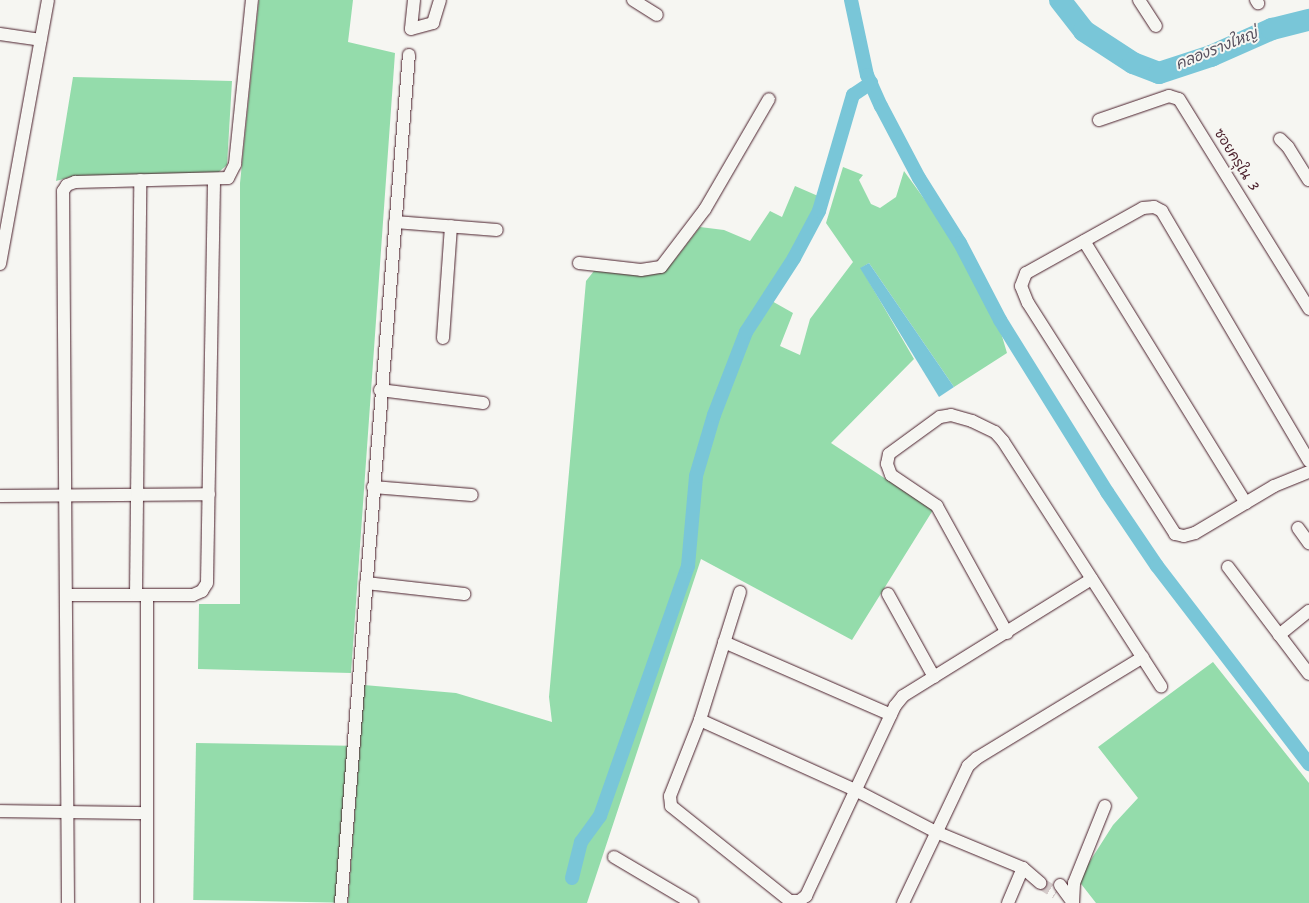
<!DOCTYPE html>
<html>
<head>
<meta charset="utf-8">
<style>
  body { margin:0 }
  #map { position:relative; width:1309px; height:903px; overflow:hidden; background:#f6f6f2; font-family:Kalam,"Playpen Sans Thai",sans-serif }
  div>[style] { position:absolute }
  .green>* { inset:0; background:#94dcab; transform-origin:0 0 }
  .water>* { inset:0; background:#79c6d8 }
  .canal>* { height:14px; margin:-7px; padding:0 7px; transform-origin:7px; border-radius:7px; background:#79c6d8 }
  .river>* { height:22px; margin:-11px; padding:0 11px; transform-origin:11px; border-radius:11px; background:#79c6d8 }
  .minor-tunnel>* { height:12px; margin-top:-6px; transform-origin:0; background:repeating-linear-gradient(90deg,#d4cbca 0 12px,transparent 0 18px) }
  .roads { filter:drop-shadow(0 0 1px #4a1f2b) drop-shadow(0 0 1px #4a1f2b) }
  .minor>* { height:12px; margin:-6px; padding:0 6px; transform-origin:6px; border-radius:6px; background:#f6f6f2 }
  span { translate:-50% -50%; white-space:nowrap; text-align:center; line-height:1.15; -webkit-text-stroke:4px #f6f6f2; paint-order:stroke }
  .street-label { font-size:14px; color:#4a1f2b }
  .water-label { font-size:15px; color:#58515f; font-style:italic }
</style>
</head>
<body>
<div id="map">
  <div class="green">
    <i style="clip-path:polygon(259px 0,353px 0,348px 42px,395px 53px,351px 673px,198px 669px,199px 604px,240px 604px,240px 183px)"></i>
    <i style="clip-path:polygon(73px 77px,232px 81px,227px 165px,213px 177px,74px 176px,56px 181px)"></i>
    <i style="clip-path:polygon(843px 167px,863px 175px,859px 180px,871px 204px,880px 208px,896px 197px,904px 171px,959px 247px,969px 274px,999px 326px,1007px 353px,954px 387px,869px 263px,861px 268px,914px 359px,831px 443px,933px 510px,852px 640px,701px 559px,587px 903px,348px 903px,364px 685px,456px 693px,552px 722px,549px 697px,586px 281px,594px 271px,641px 274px,662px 270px,673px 262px,700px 227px,724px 230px,750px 241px,770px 211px,782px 217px,795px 186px,825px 199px,814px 228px,770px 300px,793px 313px,780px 346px,800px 355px,810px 319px,853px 262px,826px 223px)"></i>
    <i style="clip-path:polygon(1213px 662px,1309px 783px,1309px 903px,1096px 903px,1078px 880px,1113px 825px,1138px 798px,1098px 747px)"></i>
    <i style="left:196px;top:743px;width:152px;height:157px;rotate:1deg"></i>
  </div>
  <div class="water">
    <i style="clip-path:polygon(869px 263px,954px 387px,939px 397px,860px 268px)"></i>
  </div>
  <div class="canal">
    <i style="left:851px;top:0;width:77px;rotate:78deg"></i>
    <i style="left:867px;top:75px;width:34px;rotate:66deg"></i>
    <i style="left:881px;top:106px;width:81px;rotate:62.2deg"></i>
    <i style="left:919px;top:178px;width:77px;rotate:57.8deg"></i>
    <i style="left:960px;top:243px;width:87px;rotate:62.5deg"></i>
    <i style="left:1000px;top:320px;width:203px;rotate:58.1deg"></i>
    <i style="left:1107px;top:492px;width:89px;rotate:56deg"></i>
    <i style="left:1157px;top:566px;width:250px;rotate:52.5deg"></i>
    <i style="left:572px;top:878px;width:37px;rotate:-76deg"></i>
    <i style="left:581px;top:842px;width:32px;rotate:-54deg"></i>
    <i style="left:600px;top:816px;width:265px;rotate:-70.6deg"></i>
    <i style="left:688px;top:566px;width:90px;rotate:-84.9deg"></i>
    <i style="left:696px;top:476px;width:64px;rotate:-73.6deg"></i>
    <i style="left:714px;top:415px;width:89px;rotate:-68.9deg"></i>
    <i style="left:746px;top:332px;width:88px;rotate:-57deg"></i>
    <i style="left:794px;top:258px;width:53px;rotate:-62deg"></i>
    <i style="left:819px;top:211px;width:121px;rotate:-73.7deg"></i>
    <i style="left:853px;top:95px;width:22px;rotate:-34deg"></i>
  </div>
  <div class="river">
    <i style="left:1060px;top:0;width:39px;rotate:52deg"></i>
    <i style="left:1084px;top:31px;width:59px;rotate:33.1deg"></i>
    <i style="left:1133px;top:63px;width:28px;rotate:21deg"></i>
    <i style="left:1159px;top:73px;width:55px;rotate:-18.1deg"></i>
    <i style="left:1211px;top:56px;width:67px;rotate:-23.9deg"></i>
    <i style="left:1272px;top:29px;width:38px;rotate:-14deg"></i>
  </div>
  <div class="minor-tunnel">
    <i style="left:1040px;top:883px;width:19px;rotate:32deg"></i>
  </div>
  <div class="roads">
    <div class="minor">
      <i style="left:414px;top:0;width:29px;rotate:96deg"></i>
      <i style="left:411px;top:29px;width:23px;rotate:-15deg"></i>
      <i style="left:433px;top:23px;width:24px;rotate:-73deg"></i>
      <i style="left:633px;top:0;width:28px;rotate:32deg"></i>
      <i style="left:1139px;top:0;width:31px;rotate:57deg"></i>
      <i style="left:1256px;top:0;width:4px;rotate:56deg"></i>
      <i style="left:0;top:34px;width:41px;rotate:8.3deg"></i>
      <i style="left:1099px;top:120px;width:74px;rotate:-18.9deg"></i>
      <i style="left:1169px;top:96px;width:10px;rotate:17deg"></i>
      <i style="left:1179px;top:99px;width:247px;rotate:58.2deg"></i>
      <i style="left:1280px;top:139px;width:11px;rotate:45deg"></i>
      <i style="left:1288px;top:147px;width:39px;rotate:58deg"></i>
      <i style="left:395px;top:222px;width:102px;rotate:4.5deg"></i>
      <i style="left:1084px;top:241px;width:308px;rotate:58.3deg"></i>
      <i style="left:579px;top:263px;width:62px;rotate:6.4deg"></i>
      <i style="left:641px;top:270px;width:20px;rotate:-9deg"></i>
      <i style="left:661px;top:267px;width:73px;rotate:-52.8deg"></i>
      <i style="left:705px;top:209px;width:127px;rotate:-59.8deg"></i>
      <i style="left:0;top:264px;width:268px;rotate:-79.7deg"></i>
      <i style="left:443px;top:338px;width:112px;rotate:-85.9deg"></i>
      <i style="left:380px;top:390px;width:104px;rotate:7.2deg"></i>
      <i style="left:1309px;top:461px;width:290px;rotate:-120.5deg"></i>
      <i style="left:1162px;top:211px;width:9px;rotate:-153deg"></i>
      <i style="left:1154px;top:207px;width:11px;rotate:175deg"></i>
      <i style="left:1143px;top:208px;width:134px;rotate:150.9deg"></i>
      <i style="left:1026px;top:273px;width:14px;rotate:111deg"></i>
      <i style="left:1021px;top:286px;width:18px;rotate:68deg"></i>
      <i style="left:1028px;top:303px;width:274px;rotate:57.5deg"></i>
      <i style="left:1175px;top:534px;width:9px;rotate:13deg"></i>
      <i style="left:1184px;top:536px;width:11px;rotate:-15deg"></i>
      <i style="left:1195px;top:533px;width:92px;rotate:-30.7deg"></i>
      <i style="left:1274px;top:486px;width:38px;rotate:-22deg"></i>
      <i style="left:373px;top:487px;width:99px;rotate:4.6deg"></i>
      <i style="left:0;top:496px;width:209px;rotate:-0.5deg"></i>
      <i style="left:1298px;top:528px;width:19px;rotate:54deg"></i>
      <i style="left:1228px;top:567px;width:134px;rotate:52.9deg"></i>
      <i style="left:366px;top:583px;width:99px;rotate:6.4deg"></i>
      <i style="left:740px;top:592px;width:134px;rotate:107.4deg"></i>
      <i style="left:700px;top:720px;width:82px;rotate:111.5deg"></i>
      <i style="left:670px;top:796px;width:10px;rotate:84deg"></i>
      <i style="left:671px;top:806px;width:152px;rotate:38.6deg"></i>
      <i style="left:790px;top:901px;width:9px"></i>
      <i style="left:799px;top:901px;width:9px;rotate:-36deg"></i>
      <i style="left:806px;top:896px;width:210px;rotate:-64.9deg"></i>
      <i style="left:895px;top:706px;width:13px;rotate:-51deg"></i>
      <i style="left:903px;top:696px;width:222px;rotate:-31.8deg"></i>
      <i style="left:888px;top:594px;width:95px;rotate:61deg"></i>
      <i style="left:66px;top:595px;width:127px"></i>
      <i style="left:193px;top:595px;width:10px;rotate:-24deg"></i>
      <i style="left:202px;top:591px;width:9px;rotate:-58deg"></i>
      <i style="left:207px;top:583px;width:403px;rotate:-89deg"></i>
      <i style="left:136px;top:595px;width:415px;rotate:-89.4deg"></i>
      <i style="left:1007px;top:633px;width:145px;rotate:-118.9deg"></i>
      <i style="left:937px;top:506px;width:55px;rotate:-146deg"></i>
      <i style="left:891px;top:475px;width:12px;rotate:-110deg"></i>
      <i style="left:887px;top:464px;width:10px;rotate:-79deg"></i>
      <i style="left:889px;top:454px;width:63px;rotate:-36deg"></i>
      <i style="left:940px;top:417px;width:11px;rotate:-10deg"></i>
      <i style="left:951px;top:415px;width:22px;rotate:16deg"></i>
      <i style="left:972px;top:421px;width:25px;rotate:26deg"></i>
      <i style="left:995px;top:432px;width:12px;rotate:48deg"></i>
      <i style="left:1003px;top:441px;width:292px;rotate:57.2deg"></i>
      <i style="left:1279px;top:635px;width:38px;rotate:-39deg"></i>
      <i style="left:724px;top:642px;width:182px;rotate:23.6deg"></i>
      <i style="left:700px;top:720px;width:172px;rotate:24.3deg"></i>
      <i style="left:857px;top:791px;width:89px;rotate:27.4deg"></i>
      <i style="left:936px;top:832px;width:94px;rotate:22.5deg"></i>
      <i style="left:1023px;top:868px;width:23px;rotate:41deg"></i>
      <i style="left:0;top:811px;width:147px;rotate:0.8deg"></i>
      <i style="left:614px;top:857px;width:91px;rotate:30.5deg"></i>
      <i style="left:1060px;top:885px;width:22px;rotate:54deg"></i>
      <i style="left:68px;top:903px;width:712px;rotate:-90.4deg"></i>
      <i style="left:63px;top:191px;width:7px;rotate:-56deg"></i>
      <i style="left:67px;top:185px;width:9px;rotate:-21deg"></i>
      <i style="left:75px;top:182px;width:153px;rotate:-1.5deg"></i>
      <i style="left:228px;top:178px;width:16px;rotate:-63deg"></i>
      <i style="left:235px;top:164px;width:165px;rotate:-84.1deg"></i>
      <i style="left:147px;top:903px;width:308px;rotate:-90deg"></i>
      <i style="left:341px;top:903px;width:851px;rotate:-85.42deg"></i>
      <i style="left:903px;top:903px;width:152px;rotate:-64.6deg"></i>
      <i style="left:968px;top:766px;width:12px;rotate:-42deg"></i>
      <i style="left:977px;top:758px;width:194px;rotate:-31.3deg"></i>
      <i style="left:1008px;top:903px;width:38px;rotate:-67deg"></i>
      <i style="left:1073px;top:903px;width:20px;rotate:-87deg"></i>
      <i style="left:1074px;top:883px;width:83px;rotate:-68.1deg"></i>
    </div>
  </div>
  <div class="street-label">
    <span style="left:1236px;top:160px;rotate:58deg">ซอยครุใน 3</span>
  </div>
  <div class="water-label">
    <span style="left:1217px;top:50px;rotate:-22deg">คลองรางใหญ่</span>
  </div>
</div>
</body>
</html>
